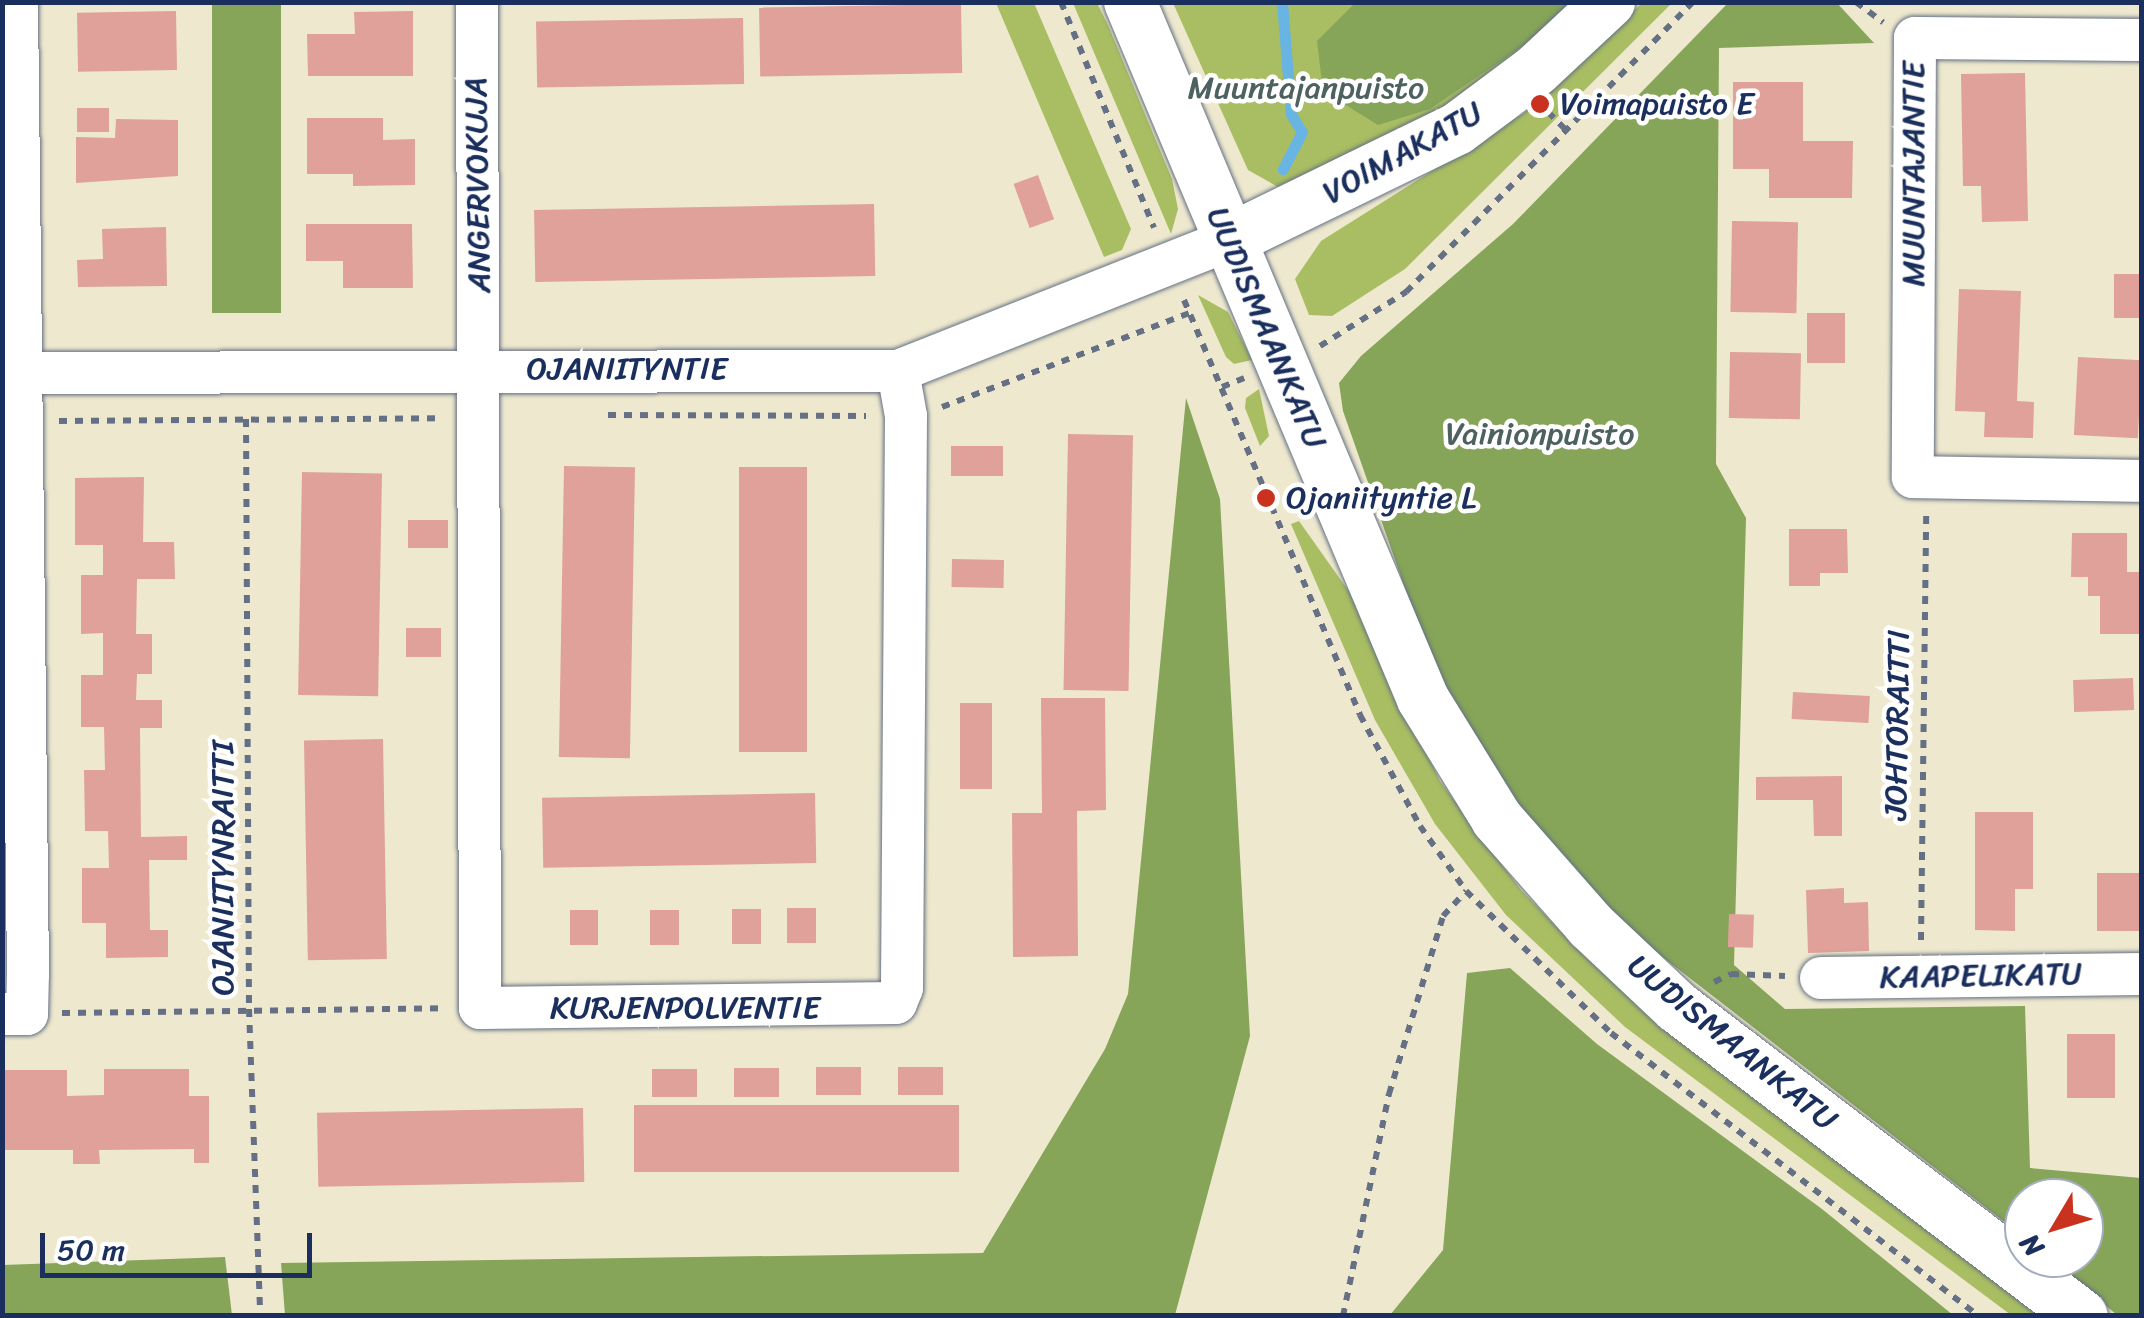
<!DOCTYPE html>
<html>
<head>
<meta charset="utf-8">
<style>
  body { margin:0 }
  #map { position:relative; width:2144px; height:1318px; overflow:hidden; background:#eee9ce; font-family:Sriracha,sans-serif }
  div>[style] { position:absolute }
  .green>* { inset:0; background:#a9be62 }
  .forest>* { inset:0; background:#86a558; transform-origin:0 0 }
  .stream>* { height:11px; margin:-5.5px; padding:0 5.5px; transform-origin:5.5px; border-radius:5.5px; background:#68b4e2 }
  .building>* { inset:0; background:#dfa19a; transform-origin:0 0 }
  .path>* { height:6px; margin-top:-3px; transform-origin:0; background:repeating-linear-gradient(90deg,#657085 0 8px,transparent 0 16px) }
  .roads { filter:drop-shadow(0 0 2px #657085) drop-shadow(0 0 2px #657085) }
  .minor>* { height:42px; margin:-21px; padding:0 21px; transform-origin:21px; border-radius:21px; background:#fff }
  .tertiary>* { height:52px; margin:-26px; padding:0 26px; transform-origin:26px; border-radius:26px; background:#fff }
  .dots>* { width:28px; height:28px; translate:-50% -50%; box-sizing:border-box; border:5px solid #fff; border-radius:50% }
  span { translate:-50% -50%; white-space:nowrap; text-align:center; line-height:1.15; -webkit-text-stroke:9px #fff; paint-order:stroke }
  .park-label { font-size:32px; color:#4d615f }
  .poi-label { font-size:32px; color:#1b2f5e }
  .left { translate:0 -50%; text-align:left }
  .street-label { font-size:32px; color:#1b2f5e }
  .frame { position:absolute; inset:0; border:5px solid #1b2f5e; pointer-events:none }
  .north { position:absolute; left:2004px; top:1178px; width:100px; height:100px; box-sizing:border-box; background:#fff; border:2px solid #a4acbf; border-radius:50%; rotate:232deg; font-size:28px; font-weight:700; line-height:40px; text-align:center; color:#1b2f5e }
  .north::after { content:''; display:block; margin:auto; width:35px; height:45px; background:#c8321e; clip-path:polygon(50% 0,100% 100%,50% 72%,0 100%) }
  .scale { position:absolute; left:40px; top:1233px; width:272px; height:45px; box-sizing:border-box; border:5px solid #1b2f5e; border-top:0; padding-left:12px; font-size:30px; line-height:35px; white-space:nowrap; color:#1b2f5e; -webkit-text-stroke:8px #fff; paint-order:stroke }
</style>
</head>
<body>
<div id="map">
  <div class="green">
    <i style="clip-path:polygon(996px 3px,1034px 3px,1131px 229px,1122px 250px,1104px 257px)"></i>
    <i style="clip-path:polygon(1073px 3px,1097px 3px,1108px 25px,1172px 179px,1178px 209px,1171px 234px)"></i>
    <i style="clip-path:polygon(1173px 3px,1578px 3px,1459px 101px,1278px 187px,1248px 170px)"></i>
    <i style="clip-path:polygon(1642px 3px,1672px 3px,1405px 269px,1332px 316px,1309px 315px,1295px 279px,1321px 241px,1524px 113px)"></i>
    <i style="clip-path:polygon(1198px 295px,1228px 312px,1252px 360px,1234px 364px,1226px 357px)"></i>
    <i style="clip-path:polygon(1259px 389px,1269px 436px,1260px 446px,1245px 408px,1246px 398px)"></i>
    <i style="clip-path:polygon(1299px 521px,1350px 593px,1440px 781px,1521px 890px,1580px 951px,2044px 1315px,2011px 1315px,1625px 1027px,1506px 915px,1435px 824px,1375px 720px,1291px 524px)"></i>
  </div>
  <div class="forest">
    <i style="left:212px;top:3px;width:69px;height:310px"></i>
    <i style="clip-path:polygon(1355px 3px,1569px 3px,1530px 41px,1430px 109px,1378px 125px,1323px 91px,1317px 41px)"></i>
    <i style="clip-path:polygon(1728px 3px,1837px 3px,1874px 43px,1719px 48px,1716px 464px,1746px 518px,1734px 965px,1785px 1009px,2025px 1006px,2030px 1168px,2141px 1178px,2141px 1315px,2117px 1315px,2049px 1258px,2084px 1258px,2084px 1198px,2024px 1198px,2024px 1237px,1607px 914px,1536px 833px,1459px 720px,1421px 634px,1343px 411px,1339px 383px,1361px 356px,1513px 224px)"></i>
    <i style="clip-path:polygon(1186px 398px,1220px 499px,1250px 1036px,1175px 1315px,285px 1315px,281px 1263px,983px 1253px,1105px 1049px,1128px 994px)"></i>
    <i style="clip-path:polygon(1510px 968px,1597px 1044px,1822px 1209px,1953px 1315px,1390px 1315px,1443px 1250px,1467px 973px)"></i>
    <i style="clip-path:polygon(225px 1257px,232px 1315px,3px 1315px,3px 1265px)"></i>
  </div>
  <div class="stream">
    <i style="left:1282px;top:2px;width:112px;rotate:85.4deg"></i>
    <i style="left:1291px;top:114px;width:21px;rotate:59deg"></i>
    <i style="left:1302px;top:132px;width:42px;rotate:117.2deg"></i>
  </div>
  <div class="building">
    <i style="left:961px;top:4px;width:69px;height:202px;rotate:89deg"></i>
    <i style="left:176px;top:11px;width:59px;height:99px;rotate:89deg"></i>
    <i style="clip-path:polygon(413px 11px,413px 76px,308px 76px,307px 34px,355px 34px,354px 12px)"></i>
    <i style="left:743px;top:18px;width:66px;height:207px;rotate:89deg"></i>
    <i style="clip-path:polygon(2025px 73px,2028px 221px,1982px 222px,1981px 186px,1963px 186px,1961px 74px)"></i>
    <i style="clip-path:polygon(1733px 82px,1803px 82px,1803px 141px,1853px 141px,1852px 198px,1769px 198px,1769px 169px,1733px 169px)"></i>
    <i style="left:77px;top:108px;width:32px;height:24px"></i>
    <i style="clip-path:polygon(307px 118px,383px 118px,383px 140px,415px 139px,415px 185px,353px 186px,353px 174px,307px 174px)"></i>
    <i style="clip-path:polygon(116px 119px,178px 120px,178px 176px,76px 183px,76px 137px,115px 138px)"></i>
    <i style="left:1038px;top:175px;width:47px;height:26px;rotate:70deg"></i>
    <i style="left:874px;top:204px;width:72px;height:340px;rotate:89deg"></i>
    <i style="left:1732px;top:221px;width:66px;height:91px;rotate:1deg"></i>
    <i style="clip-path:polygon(306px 224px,412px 224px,413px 288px,343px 288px,343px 261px,306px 261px)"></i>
    <i style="clip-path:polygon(166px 227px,167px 286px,78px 287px,77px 260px,103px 259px,102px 229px)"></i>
    <i style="left:2142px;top:274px;width:44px;height:28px;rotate:90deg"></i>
    <i style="clip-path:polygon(1959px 289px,2021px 291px,2017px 401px,2034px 402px,2033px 438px,1984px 437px,1985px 412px,1955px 411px)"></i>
    <i style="left:1807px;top:313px;width:38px;height:50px"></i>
    <i style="left:1730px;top:352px;width:71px;height:66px;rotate:1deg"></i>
    <i style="left:2078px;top:357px;width:64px;height:78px;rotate:3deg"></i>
    <i style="left:1068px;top:434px;width:65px;height:256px;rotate:1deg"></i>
    <i style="left:951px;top:446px;width:52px;height:30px"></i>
    <i style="left:564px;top:466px;width:71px;height:291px;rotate:1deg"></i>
    <i style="left:807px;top:467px;width:285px;height:68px;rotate:90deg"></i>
    <i style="left:302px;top:472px;width:80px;height:223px;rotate:1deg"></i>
    <i style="clip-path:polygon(144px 477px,143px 542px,174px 542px,175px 579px,137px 579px,136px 634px,152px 634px,152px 674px,137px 674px,136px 700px,162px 700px,162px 728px,140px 728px,141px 837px,187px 836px,187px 860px,149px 860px,150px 930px,168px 930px,168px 957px,106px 958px,106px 923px,82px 923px,82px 868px,109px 868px,108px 831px,85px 831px,84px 770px,105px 770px,104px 727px,81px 727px,81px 675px,103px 675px,103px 633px,81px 634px,81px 575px,103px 575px,103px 545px,75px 545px,75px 478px)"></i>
    <i style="left:448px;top:520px;width:28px;height:40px;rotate:90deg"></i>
    <i style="clip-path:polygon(1789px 529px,1847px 529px,1848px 573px,1820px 573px,1820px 586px,1789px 586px)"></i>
    <i style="clip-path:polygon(2072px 533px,2127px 533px,2127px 572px,2140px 572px,2140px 634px,2100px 634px,2100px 596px,2088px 596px,2088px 577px,2071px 577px)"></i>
    <i style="left:952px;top:559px;width:52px;height:28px;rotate:1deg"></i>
    <i style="left:406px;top:628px;width:35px;height:29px"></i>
    <i style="left:2133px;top:678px;width:32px;height:60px;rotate:88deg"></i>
    <i style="left:1793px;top:692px;width:77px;height:27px;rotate:3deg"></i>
    <i style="clip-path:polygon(1041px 698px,1105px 698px,1106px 810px,1077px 811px,1078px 956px,1013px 957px,1012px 813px,1042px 813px)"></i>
    <i style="left:960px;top:703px;width:32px;height:86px"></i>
    <i style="left:383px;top:739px;width:220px;height:79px;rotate:89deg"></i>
    <i style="clip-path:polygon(1842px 776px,1842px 836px,1814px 836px,1813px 800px,1756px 800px,1756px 777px)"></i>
    <i style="left:815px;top:793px;width:70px;height:273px;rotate:89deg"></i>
    <i style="clip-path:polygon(1975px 812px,2033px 812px,2033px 889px,2015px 889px,2015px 931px,1975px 930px)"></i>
    <i style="left:2097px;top:873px;width:45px;height:58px"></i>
    <i style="clip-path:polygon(1844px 888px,1844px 903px,1868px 902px,1869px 951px,1808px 953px,1806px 890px)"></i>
    <i style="left:787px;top:908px;width:29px;height:35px"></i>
    <i style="left:732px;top:909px;width:29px;height:35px"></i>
    <i style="left:570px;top:910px;width:28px;height:35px"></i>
    <i style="left:679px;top:910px;width:35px;height:29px;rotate:90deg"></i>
    <i style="left:1729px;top:914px;width:25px;height:33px;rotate:2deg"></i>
    <i style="left:2067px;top:1034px;width:48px;height:64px"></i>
    <i style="left:861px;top:1067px;width:28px;height:45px;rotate:90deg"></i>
    <i style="left:898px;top:1067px;width:45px;height:28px"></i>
    <i style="left:734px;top:1068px;width:45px;height:29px"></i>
    <i style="clip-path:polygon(104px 1069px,189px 1069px,189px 1096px,209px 1096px,209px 1163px,194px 1163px,194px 1149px,99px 1150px,100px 1164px,73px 1164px,73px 1150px,2px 1150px,2px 1070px,67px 1070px,67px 1096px,104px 1095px)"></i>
    <i style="left:697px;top:1069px;width:28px;height:45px;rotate:90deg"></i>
    <i style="left:634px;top:1105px;width:325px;height:67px"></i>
    <i style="left:583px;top:1108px;width:74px;height:266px;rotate:89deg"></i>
  </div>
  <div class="path">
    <i style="left:1061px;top:2px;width:244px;rotate:67.6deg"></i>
    <i style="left:1856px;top:2px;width:34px;rotate:37deg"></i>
    <i style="left:1548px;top:112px;width:27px;rotate:45deg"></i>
    <i style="left:1184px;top:300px;width:451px;rotate:67deg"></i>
    <i style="left:1360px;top:715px;width:126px;rotate:61.6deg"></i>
    <i style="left:1420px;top:826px;width:80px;rotate:54.7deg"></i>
    <i style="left:1466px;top:891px;width:203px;rotate:44.4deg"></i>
    <i style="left:1611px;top:1033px;width:463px;rotate:37.6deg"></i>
    <i style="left:1320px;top:346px;width:102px;rotate:-32.1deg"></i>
    <i style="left:1406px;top:292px;width:408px;rotate:-45.3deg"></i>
    <i style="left:1222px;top:387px;width:24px;rotate:-22deg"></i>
    <i style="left:942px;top:407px;width:264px;rotate:-20.8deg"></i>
    <i style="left:608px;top:415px;width:258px;rotate:0.2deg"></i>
    <i style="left:246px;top:419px;width:590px;rotate:89.71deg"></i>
    <i style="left:249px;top:1009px;width:307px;rotate:87.9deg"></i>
    <i style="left:59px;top:421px;width:382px;rotate:-0.4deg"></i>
    <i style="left:1921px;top:940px;width:428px;rotate:-89.3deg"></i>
    <i style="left:1714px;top:982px;width:19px;rotate:-25deg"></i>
    <i style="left:1731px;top:974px;width:54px;rotate:2.1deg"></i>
    <i style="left:62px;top:1013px;width:382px;rotate:-0.7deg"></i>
    <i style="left:1343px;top:1316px;width:227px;rotate:-78.3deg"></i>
    <i style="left:1389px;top:1094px;width:186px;rotate:-73.1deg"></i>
    <i style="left:1443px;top:916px;width:34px;rotate:-47deg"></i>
  </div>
  <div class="roads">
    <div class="minor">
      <i style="left:477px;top:2px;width:1006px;rotate:89.83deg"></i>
      <i style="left:480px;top:1008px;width:416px;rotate:-0.7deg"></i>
      <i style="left:896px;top:1003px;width:16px;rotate:-68deg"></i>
      <i style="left:902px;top:988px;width:572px;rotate:-89.6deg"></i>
      <i style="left:906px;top:416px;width:46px;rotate:-100.1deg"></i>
      <i style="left:2142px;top:40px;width:227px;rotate:-179.5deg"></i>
      <i style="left:1915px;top:38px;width:439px;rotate:90.3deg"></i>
      <i style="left:1913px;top:477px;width:229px;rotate:1deg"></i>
      <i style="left:2px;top:373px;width:896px;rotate:-0.13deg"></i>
      <i style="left:898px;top:371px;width:354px;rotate:-21.6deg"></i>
      <i style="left:1821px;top:978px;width:321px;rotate:-0.7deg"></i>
      <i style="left:2px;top:1014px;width:25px"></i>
      <i style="left:27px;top:1014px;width:40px;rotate:-88.6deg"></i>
      <i style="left:28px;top:974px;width:972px;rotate:-90.65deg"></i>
    </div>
    <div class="tertiary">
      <i style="left:1130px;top:2px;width:756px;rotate:67.2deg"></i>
      <i style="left:1423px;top:699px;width:141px;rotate:58.3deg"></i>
      <i style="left:1497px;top:819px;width:142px;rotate:48.7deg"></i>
      <i style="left:1591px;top:926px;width:118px;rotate:43.3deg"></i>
      <i style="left:1677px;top:1007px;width:509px;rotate:37.34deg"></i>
      <i style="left:1227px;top:241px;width:256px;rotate:-26deg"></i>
      <i style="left:1457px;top:129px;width:99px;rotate:-36.8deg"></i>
      <i style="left:1536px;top:70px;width:100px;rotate:-43deg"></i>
    </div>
  </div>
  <div class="dots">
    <i style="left:1540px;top:104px;background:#c8321e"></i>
    <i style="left:1266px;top:498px;background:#c8321e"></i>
  </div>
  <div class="park-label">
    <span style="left:1306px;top:88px">Muuntajanpuisto</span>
    <span style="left:1540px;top:434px">Vainionpuisto</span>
  </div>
  <div class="poi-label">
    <span class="left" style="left:1560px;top:104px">Voimapuisto E</span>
    <span class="left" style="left:1286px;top:498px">Ojaniityntie L</span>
  </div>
  <div class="street-label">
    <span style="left:1403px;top:153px;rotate:-29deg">VOIMAKATU</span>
    <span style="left:1914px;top:174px;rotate:-90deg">MUUNTAJANTIE</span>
    <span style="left:478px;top:185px;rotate:-91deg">ANGERVOKUJA</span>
    <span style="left:1266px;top:328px;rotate:67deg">UUDISMAANKATU</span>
    <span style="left:627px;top:369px">OJANIITYNTIE</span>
    <span style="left:1898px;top:725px;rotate:-89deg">JOHTORAITTI</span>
    <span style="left:223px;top:868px;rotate:-90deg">OJANIITYNRAITTI</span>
    <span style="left:1981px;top:976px;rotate:-1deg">KAAPELIKATU</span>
    <span style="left:685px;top:1008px">KURJENPOLVENTIE</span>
    <span style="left:1732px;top:1043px;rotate:39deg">UUDISMAANKATU</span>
  </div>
  <div class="frame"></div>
  <div class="north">N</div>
  <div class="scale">50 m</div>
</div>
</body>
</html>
